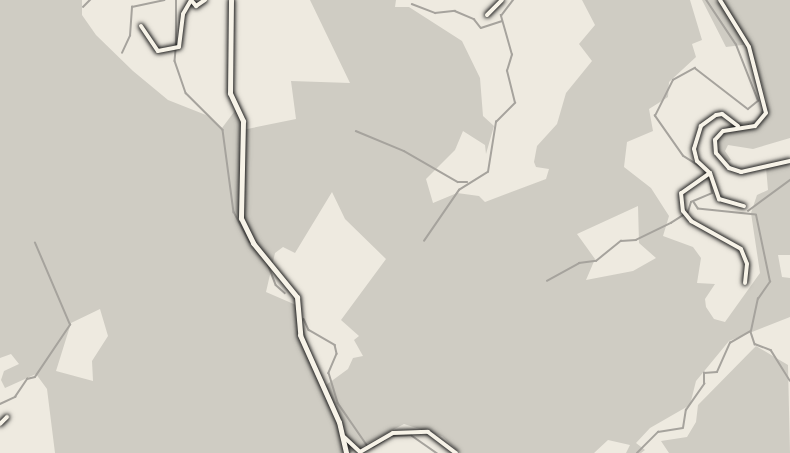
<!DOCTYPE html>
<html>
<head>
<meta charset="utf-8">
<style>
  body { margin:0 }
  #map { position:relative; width:790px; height:453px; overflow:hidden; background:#eeeae0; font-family:Kalam,sans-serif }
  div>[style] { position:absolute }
  .green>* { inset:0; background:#cfccc3 }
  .stream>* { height:1.5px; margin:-0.75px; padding:0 0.75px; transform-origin:0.75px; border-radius:0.75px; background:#a6a39d }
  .roads { filter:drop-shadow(0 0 2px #1c1c1c) drop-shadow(0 0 2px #1c1c1c) }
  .street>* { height:4px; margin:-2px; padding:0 2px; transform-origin:2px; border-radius:2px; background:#f7f3e8 }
  .secondary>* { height:5px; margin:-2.5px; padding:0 2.5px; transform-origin:2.5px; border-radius:2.5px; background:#f7f3e8 }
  span { translate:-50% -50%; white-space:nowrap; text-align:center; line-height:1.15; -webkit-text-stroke:4.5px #f7f3e8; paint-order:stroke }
</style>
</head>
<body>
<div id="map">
  <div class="green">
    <i style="clip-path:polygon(evenodd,0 0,82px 0,82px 15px,96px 35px,133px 71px,168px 100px,206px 115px,222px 128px,237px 108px,242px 130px,296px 119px,291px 81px,350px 83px,310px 0,396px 0,395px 7px,409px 7px,462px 41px,480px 78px,483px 116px,494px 126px,486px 154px,485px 145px,463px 131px,455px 150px,426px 179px,433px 203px,457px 193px,479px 196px,485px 202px,546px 179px,549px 169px,536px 167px,534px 162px,537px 146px,557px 124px,566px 93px,592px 61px,579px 44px,595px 25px,582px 0,690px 0,702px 40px,692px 44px,696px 57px,669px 82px,668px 97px,649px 109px,653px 131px,627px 142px,624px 167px,651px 188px,669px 216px,663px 236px,693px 247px,701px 258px,697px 283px,715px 284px,705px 299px,706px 307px,714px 319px,725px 322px,760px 273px,751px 213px,757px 195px,768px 190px,766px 167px,790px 161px,790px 255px,778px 255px,782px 277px,790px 278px,790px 317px,729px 341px,696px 381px,690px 405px,650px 428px,636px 443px,645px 450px,641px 453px,626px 453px,630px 445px,608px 440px,594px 453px,460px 453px,442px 436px,404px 424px,349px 453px,55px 453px,47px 389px,36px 374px,5px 388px,1px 380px,4px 371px,19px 364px,11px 354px,0 358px,0 0,332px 192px,345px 219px,386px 259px,341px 320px,359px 336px,354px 340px,363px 356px,353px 358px,348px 369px,322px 388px,296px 305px,266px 292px,275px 253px,283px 247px,295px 253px,332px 192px,0 0,638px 206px,639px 243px,656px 258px,633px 271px,586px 280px,595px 259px,577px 234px,638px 206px,0 0,100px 309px,108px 336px,92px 361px,93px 381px,56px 371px,71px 323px,100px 309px)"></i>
    <i style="clip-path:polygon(702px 0,790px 0,790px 138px,753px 149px,728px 145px,725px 151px,731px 160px,725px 162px,715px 145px,717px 134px,732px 123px,756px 120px,767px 102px,750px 44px,726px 47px)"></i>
    <i style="clip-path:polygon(756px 346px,788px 365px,790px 453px,669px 453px,661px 441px,687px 437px,696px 422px,698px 405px)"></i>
  </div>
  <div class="stream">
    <i style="left:412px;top:4px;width:25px;rotate:21deg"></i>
    <i style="left:435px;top:13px;width:20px;rotate:-6deg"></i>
    <i style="left:455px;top:11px;width:21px;rotate:23deg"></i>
    <i style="left:474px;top:19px;width:11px;rotate:52deg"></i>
    <i style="left:481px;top:28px;width:22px;rotate:-18deg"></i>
    <i style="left:83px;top:7px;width:10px;rotate:-45deg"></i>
    <i style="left:176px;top:46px;width:46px;rotate:-90deg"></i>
    <i style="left:176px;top:50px;width:11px;rotate:95deg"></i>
    <i style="left:175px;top:61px;width:34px;rotate:71deg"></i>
    <i style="left:186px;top:93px;width:52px;rotate:45deg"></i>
    <i style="left:223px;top:130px;width:83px;rotate:82.4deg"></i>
    <i style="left:234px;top:212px;width:34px;rotate:62deg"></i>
    <i style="left:122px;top:53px;width:19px;rotate:-65deg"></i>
    <i style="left:130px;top:36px;width:29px;rotate:-86deg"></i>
    <i style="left:132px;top:7px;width:33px;rotate:-12deg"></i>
    <i style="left:356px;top:131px;width:52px;rotate:22.6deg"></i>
    <i style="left:404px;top:151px;width:62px;rotate:29.9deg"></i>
    <i style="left:458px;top:182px;width:9px"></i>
    <i style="left:702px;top:168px;width:22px;rotate:-148deg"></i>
    <i style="left:683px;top:156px;width:49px;rotate:-125deg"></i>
    <i style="left:655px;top:116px;width:40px;rotate:-63.4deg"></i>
    <i style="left:673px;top:80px;width:25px;rotate:-29deg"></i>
    <i style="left:695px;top:68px;width:67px;rotate:37.7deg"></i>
    <i style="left:748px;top:109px;width:13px;rotate:-39deg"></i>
    <i style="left:758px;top:101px;width:60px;rotate:-111.4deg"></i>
    <i style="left:736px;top:45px;width:54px;rotate:-123.7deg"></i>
    <i style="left:748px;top:211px;width:52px;rotate:-36.4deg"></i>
    <i style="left:424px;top:241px;width:62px;rotate:-55.5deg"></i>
    <i style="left:459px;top:190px;width:34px;rotate:-32deg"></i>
    <i style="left:488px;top:172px;width:51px;rotate:-80.9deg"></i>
    <i style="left:496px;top:122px;width:27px;rotate:-45deg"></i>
    <i style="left:515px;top:103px;width:33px;rotate:-104deg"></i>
    <i style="left:507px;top:71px;width:17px;rotate:-73deg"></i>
    <i style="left:512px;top:55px;width:41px;rotate:-105.8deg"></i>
    <i style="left:501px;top:16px;width:20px;rotate:-53deg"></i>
    <i style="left:268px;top:264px;width:22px;rotate:69deg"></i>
    <i style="left:276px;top:285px;width:12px;rotate:42deg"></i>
    <i style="left:547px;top:281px;width:37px;rotate:-29deg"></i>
    <i style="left:579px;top:263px;width:17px;rotate:-7deg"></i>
    <i style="left:596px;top:261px;width:32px;rotate:-39deg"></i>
    <i style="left:621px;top:241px;width:15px;rotate:-4deg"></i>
    <i style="left:636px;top:240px;width:39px;rotate:-26deg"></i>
    <i style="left:671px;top:223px;width:20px;rotate:-33deg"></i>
    <i style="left:688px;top:212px;width:10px;rotate:-73deg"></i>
    <i style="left:691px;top:202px;width:23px;rotate:-23deg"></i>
    <i style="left:712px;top:193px;width:17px;rotate:-100deg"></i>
    <i style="left:304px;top:319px;width:12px;rotate:66deg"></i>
    <i style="left:309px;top:330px;width:30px;rotate:30deg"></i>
    <i style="left:335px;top:345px;width:9px;rotate:77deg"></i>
    <i style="left:337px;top:354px;width:21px;rotate:113deg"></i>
    <i style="left:329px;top:373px;width:31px;rotate:73deg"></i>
    <i style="left:338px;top:403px;width:51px;rotate:55.4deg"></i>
    <i style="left:751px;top:332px;width:13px;rotate:72deg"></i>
    <i style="left:755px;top:344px;width:17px;rotate:21deg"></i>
    <i style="left:771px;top:350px;width:36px;rotate:58deg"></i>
    <i style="left:0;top:404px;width:17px;rotate:-25deg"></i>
    <i style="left:15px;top:397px;width:22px;rotate:-56deg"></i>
    <i style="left:27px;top:379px;width:8px;rotate:-14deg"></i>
    <i style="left:35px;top:377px;width:63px;rotate:-56.1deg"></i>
    <i style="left:70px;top:325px;width:89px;rotate:-113.1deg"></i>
    <i style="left:391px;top:436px;width:20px;rotate:-3deg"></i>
    <i style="left:411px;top:435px;width:32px;rotate:35deg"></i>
    <i style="left:373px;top:447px;width:13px;rotate:-32deg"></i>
    <i style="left:637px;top:453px;width:30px;rotate:-45deg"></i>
    <i style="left:658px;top:432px;width:25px;rotate:-9deg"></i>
    <i style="left:683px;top:428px;width:18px;rotate:-81deg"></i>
    <i style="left:686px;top:410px;width:32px;rotate:-55deg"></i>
    <i style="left:704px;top:384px;width:11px;rotate:-90deg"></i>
    <i style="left:704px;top:373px;width:13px;rotate:-4deg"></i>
    <i style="left:717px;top:372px;width:32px;rotate:-66deg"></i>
    <i style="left:730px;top:343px;width:24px;rotate:-30deg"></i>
    <i style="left:751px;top:331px;width:33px;rotate:-78deg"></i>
    <i style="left:758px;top:299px;width:21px;rotate:-55deg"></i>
    <i style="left:770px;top:282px;width:68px;rotate:-101.8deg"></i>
    <i style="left:756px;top:215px;width:58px;rotate:-174.1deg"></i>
    <i style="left:698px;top:209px;width:7px;rotate:-124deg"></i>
  </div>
  <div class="roads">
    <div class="street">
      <i style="left:191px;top:0;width:8px;rotate:50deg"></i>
      <i style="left:196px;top:6px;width:11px;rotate:-34deg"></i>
      <i style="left:720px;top:0;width:55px;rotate:58.3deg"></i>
      <i style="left:749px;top:47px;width:68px;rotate:75.6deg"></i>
      <i style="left:766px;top:113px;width:17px;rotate:130deg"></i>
      <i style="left:755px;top:126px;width:32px;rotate:171deg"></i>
      <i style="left:723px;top:131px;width:12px;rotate:132deg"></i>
      <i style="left:715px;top:140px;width:13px;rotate:86deg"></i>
      <i style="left:716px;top:153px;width:20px;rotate:49deg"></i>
      <i style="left:729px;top:168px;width:13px;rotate:18deg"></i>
      <i style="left:741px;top:172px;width:50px;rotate:-12.7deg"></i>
      <i style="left:487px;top:15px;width:21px;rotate:-45deg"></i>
      <i style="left:141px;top:26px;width:30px;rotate:56deg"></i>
      <i style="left:158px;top:51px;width:21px;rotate:-11deg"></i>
      <i style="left:179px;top:47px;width:33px;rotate:-83deg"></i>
      <i style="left:183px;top:14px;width:16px;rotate:-60deg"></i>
      <i style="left:738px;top:126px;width:20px;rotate:-143deg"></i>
      <i style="left:722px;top:114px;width:6px;rotate:171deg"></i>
      <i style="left:716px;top:115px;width:19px;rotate:144deg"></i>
      <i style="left:701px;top:126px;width:24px;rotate:107deg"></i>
      <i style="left:694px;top:149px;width:12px;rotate:76deg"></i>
      <i style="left:697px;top:161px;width:18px;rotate:43deg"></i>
      <i style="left:710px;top:173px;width:28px;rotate:71deg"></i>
      <i style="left:719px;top:199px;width:26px;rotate:16deg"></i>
      <i style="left:710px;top:173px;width:35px;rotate:145deg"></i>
      <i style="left:681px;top:193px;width:18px;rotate:84deg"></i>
      <i style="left:683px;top:211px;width:13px;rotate:51deg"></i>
      <i style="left:691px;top:221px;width:57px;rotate:29.2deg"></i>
      <i style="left:741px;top:249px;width:16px;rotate:68deg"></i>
      <i style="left:747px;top:264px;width:19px;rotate:96deg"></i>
      <i style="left:0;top:424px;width:10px;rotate:-45deg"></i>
      <i style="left:344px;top:437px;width:22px;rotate:43deg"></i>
      <i style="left:360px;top:452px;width:38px;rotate:-30deg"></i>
      <i style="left:393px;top:433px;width:35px;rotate:-2deg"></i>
      <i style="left:428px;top:432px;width:35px;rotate:37deg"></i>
    </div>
    <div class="secondary">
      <i style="left:231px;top:0;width:93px;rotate:90.6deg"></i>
      <i style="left:230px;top:93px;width:31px;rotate:65deg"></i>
      <i style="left:243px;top:121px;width:97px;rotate:91.2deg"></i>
      <i style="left:241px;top:218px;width:28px;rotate:64deg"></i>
      <i style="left:253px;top:243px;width:70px;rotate:50.8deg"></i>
      <i style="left:297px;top:297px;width:38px;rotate:85deg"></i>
      <i style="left:300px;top:335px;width:95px;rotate:65.9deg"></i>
      <i style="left:339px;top:422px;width:32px;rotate:77deg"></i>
    </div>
  </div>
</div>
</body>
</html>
